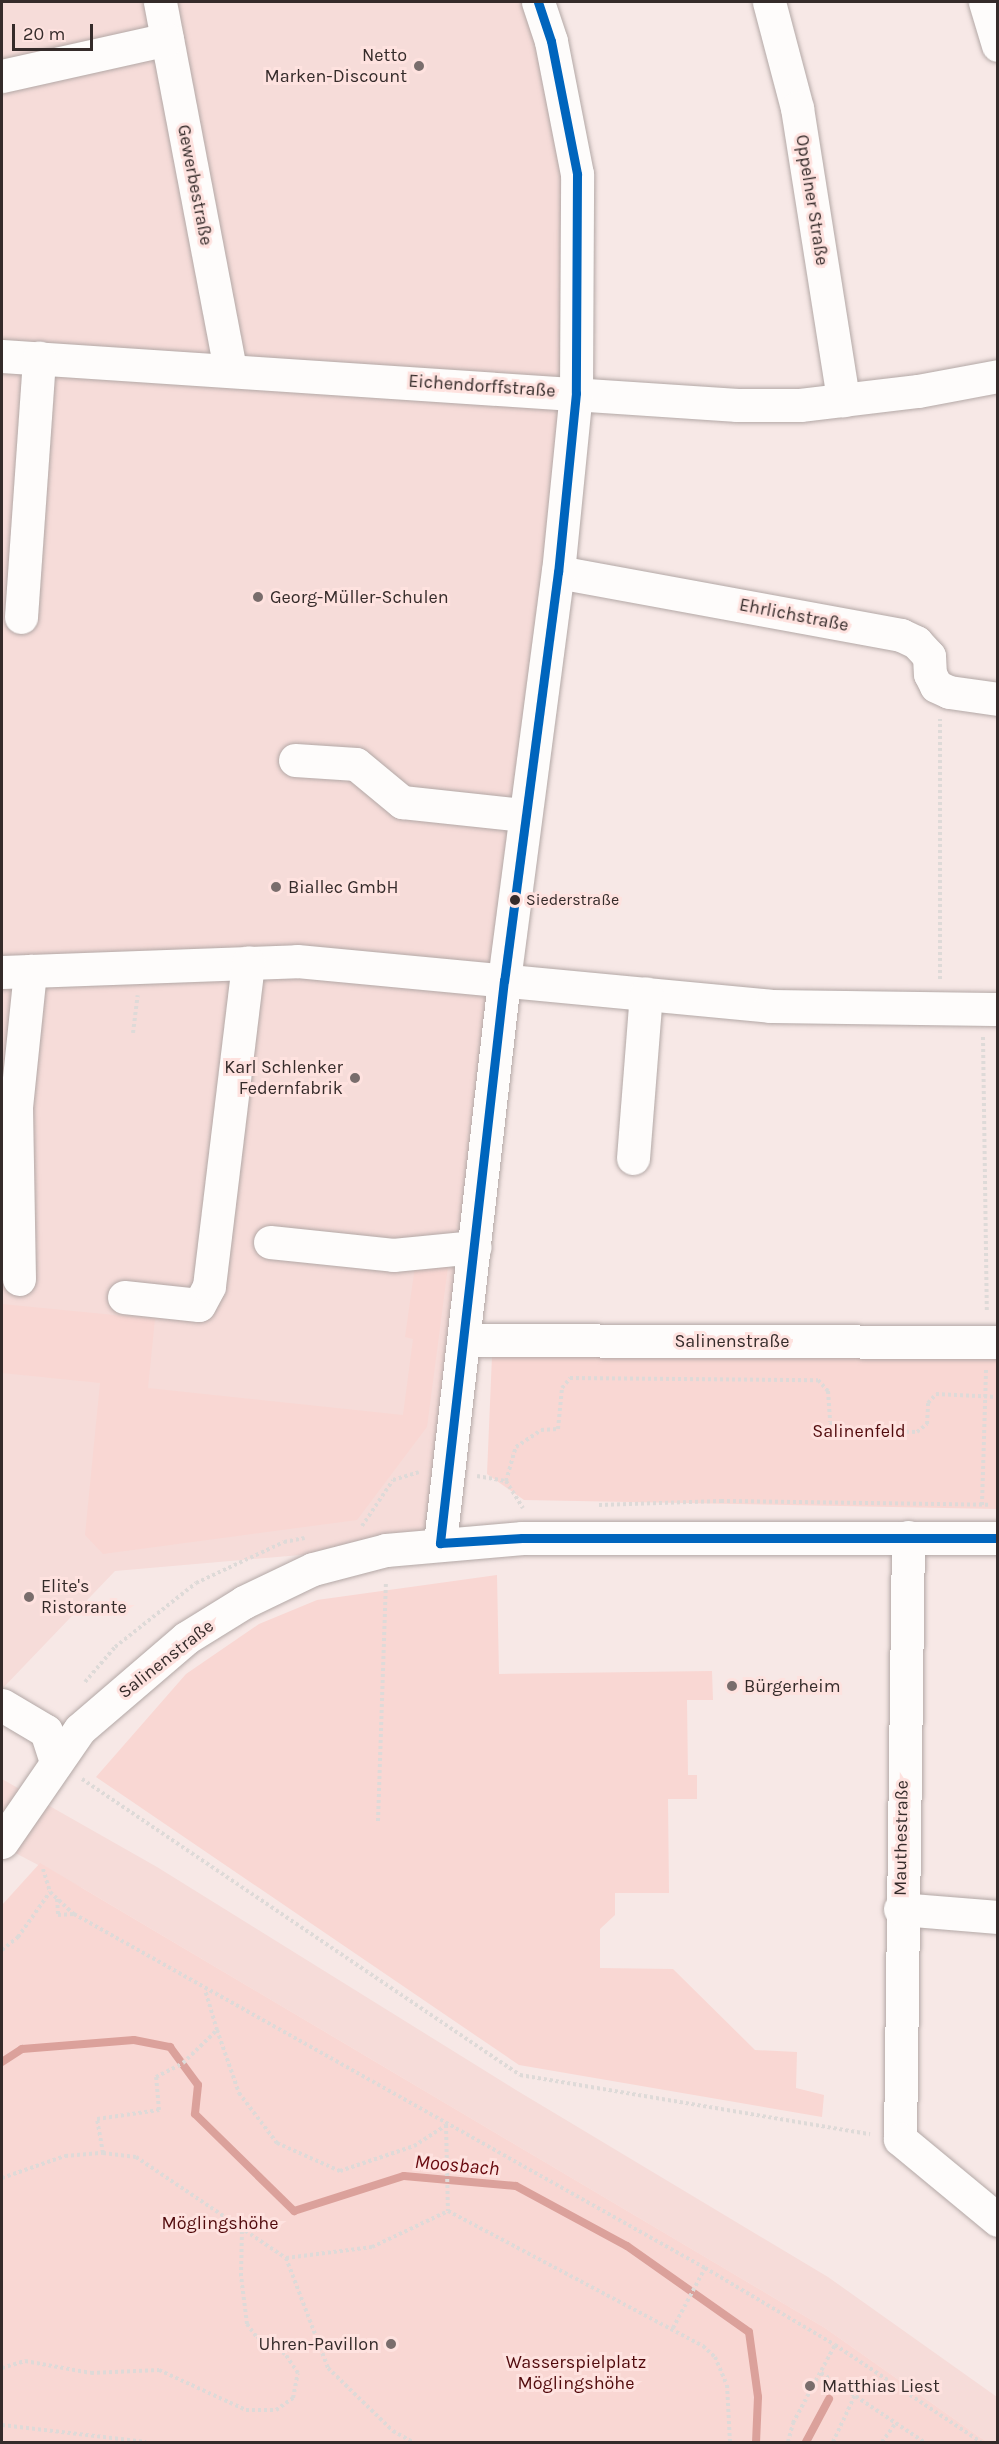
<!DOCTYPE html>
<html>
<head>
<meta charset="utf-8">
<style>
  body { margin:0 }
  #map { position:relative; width:999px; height:2444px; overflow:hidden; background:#f7e8e6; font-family:Karla,sans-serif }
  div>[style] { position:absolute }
  .built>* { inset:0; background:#f6dcd9 }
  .green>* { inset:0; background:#f9d7d3 }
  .stream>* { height:8px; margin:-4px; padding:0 4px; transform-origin:4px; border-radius:4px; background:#dba19b }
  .path>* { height:4px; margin-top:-2px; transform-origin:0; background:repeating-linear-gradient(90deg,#dedad8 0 3px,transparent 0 6px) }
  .roads { filter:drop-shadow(0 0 2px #b3a8a6) drop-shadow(0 0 2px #b3a8a6) }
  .minor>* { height:33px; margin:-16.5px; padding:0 16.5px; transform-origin:16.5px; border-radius:16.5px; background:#fefcfb }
  .bus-1>* { height:9px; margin:-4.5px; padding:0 4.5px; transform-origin:4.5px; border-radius:4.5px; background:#0065bd }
  .dots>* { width:16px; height:16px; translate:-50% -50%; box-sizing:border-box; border:3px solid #fee2df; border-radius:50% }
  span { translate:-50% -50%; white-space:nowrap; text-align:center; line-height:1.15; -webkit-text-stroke:6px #fee2df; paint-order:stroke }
  .bus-label { font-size:16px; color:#352b2a }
  .left { translate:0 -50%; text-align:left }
  .poi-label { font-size:18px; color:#352b2a }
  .right { translate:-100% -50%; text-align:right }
  .street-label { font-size:18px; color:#352b2a }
  .park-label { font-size:18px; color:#510a0c }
  .water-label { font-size:20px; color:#690a0f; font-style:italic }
  .frame { position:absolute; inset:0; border:3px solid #352b2a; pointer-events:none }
  .scale { position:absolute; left:12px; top:24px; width:81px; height:27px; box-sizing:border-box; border:3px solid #352b2a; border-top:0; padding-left:8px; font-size:18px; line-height:21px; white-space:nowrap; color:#352b2a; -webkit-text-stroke:4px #fee2df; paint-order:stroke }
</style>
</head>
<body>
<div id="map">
  <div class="built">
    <i style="clip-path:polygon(2px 2px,538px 2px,577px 174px,576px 393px,440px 1543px,115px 1571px,2px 1689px)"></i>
    <i style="clip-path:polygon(2px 1779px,157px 1867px,516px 2090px,828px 2277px,997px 2397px,997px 2442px,987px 2442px,825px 2328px,84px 1889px,2px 1846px)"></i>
  </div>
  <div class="green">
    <i style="clip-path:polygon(415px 1266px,448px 1267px,427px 1427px,357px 1520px,103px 1554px,85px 1535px,100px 1383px,2px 1373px,2px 1304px,155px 1319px,148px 1388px,403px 1415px,413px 1339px,405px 1337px)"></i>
    <i style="clip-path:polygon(492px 1356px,997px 1357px,997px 1509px,524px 1500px,487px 1474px)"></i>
    <i style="clip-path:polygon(497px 1575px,499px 1674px,712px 1671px,713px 1700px,687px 1700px,688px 1775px,697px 1775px,697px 1799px,668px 1799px,669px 1893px,615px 1893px,615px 1915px,600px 1929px,600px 1968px,673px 1969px,755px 2050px,797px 2052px,796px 2088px,824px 2095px,822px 2117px,519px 2065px,96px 1777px,186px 1674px,259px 1624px,317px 1600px)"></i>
    <i style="clip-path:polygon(40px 1863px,825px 2328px,987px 2442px,2px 2442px,2px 1905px)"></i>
  </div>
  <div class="stream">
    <i style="left:2px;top:2062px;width:24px;rotate:-33deg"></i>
    <i style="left:22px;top:2049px;width:112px;rotate:-4.6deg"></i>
    <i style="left:134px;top:2040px;width:37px;rotate:11deg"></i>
    <i style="left:170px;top:2047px;width:47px;rotate:53.6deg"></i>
    <i style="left:198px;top:2085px;width:29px;rotate:96deg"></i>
    <i style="left:195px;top:2114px;width:139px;rotate:44.4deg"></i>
    <i style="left:294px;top:2211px;width:115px;rotate:-17.7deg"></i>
    <i style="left:404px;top:2176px;width:112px;rotate:5.1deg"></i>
    <i style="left:516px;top:2186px;width:126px;rotate:28.4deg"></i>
    <i style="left:627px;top:2246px;width:149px;rotate:35.2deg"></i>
    <i style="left:749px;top:2332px;width:66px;rotate:82.1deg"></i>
    <i style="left:758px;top:2397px;width:45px;rotate:92.5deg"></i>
    <i style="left:806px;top:2442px;width:49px;rotate:-61.9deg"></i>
  </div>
  <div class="path">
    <i style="left:940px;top:979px;width:260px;rotate:-90deg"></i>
    <i style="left:133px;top:1033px;width:38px;rotate:-83deg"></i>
    <i style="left:983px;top:1037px;width:275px;rotate:89.2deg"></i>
    <i style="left:477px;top:1476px;width:29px;rotate:10deg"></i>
    <i style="left:506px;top:1481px;width:32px;rotate:58deg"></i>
    <i style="left:506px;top:1481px;width:35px;rotate:-74deg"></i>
    <i style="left:516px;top:1447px;width:30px;rotate:-34deg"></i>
    <i style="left:541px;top:1430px;width:17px;rotate:-3deg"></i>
    <i style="left:558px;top:1429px;width:41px;rotate:-84.4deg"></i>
    <i style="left:562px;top:1388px;width:13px;rotate:-51deg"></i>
    <i style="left:570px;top:1378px;width:248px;rotate:0.5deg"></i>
    <i style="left:818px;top:1380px;width:15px;rotate:48deg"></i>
    <i style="left:828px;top:1391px;width:31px;rotate:86deg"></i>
    <i style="left:830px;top:1422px;width:13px;rotate:39deg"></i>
    <i style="left:840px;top:1430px;width:77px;rotate:1.5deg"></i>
    <i style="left:917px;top:1432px;width:13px;rotate:-39deg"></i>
    <i style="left:927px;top:1424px;width:21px;rotate:-87deg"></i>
    <i style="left:928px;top:1403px;width:12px;rotate:-48deg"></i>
    <i style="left:936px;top:1394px;width:62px;rotate:2.8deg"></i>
    <i style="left:599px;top:1505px;width:122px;rotate:-1.9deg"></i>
    <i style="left:721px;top:1501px;width:270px;rotate:0.8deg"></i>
    <i style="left:982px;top:1505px;width:135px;rotate:-88.3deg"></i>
    <i style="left:362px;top:1526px;width:55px;rotate:-56deg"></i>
    <i style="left:393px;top:1480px;width:27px;rotate:-17deg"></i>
    <i style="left:85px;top:1682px;width:46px;rotate:-49.4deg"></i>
    <i style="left:115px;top:1647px;width:103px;rotate:-38.3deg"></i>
    <i style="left:196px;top:1583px;width:97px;rotate:-25deg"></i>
    <i style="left:284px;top:1542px;width:21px;rotate:-11deg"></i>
    <i style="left:82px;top:1779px;width:529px;rotate:34.05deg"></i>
    <i style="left:520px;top:2075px;width:355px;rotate:9.6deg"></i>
    <i style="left:378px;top:1821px;width:240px;rotate:-88.1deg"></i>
    <i style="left:43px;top:1869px;width:24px;rotate:73deg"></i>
    <i style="left:50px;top:1892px;width:33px;rotate:43deg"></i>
    <i style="left:74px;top:1914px;width:724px;rotate:29.29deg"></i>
    <i style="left:705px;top:2268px;width:151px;rotate:30.6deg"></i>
    <i style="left:835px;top:2345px;width:175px;rotate:33.6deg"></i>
    <i style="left:57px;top:1899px;width:16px;rotate:86deg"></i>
    <i style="left:58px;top:1915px;width:16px;rotate:-4deg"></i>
    <i style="left:2px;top:1950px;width:21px;rotate:-39deg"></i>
    <i style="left:18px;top:1937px;width:55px;rotate:-54.6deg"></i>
    <i style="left:217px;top:2030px;width:67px;rotate:70.8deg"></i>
    <i style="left:239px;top:2093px;width:63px;rotate:52.8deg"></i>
    <i style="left:277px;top:2143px;width:69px;rotate:24deg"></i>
    <i style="left:340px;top:2171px;width:78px;rotate:-18.7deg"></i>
    <i style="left:414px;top:2146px;width:38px;rotate:-33deg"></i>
    <i style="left:446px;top:2125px;width:86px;rotate:88.7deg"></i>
    <i style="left:103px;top:2153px;width:35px;rotate:-100deg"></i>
    <i style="left:97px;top:2119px;width:63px;rotate:-8.3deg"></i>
    <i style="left:159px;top:2110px;width:33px;rotate:-95deg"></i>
    <i style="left:156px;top:2077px;width:30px;rotate:-27deg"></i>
    <i style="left:183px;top:2063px;width:47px;rotate:-44.1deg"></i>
    <i style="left:217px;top:2030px;width:42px;rotate:-106.7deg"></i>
    <i style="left:2px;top:2178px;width:67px;rotate:-19.2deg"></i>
    <i style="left:65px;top:2156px;width:38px;rotate:-5deg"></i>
    <i style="left:103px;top:2153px;width:33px;rotate:7deg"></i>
    <i style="left:136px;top:2157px;width:181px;rotate:34deg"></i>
    <i style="left:286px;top:2258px;width:87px;rotate:-7.3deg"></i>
    <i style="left:372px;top:2247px;width:84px;rotate:-25.3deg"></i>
    <i style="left:448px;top:2211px;width:289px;rotate:27.9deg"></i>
    <i style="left:703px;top:2346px;width:16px;rotate:43deg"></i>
    <i style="left:715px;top:2357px;width:30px;rotate:67deg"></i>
    <i style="left:727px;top:2385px;width:57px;rotate:87deg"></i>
    <i style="left:286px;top:2258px;width:118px;rotate:69.1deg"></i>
    <i style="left:328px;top:2368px;width:91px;rotate:44.1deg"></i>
    <i style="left:393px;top:2431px;width:23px;rotate:29deg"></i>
    <i style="left:673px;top:2328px;width:68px;rotate:-61.9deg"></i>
    <i style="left:2px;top:2368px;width:24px;rotate:-17deg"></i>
    <i style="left:25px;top:2361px;width:67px;rotate:10.3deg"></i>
    <i style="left:91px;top:2373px;width:68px;rotate:-2.5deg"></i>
    <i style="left:159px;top:2370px;width:96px;rotate:24.7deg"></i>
    <i style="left:246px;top:2410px;width:30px"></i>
    <i style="left:276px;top:2410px;width:21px;rotate:-35deg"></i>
    <i style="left:293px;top:2398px;width:25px;rotate:-79deg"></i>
    <i style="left:298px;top:2373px;width:23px;rotate:-124deg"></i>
    <i style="left:285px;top:2354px;width:34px;rotate:-148deg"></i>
    <i style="left:256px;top:2336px;width:15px;rotate:-127deg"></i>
    <i style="left:247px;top:2324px;width:48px;rotate:-97.1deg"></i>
    <i style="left:241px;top:2276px;width:48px;rotate:-88.8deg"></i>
    <i style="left:821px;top:2373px;width:124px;rotate:33.8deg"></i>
    <i style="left:2px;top:2425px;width:145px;rotate:6.7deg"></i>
    <i style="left:788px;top:2442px;width:20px;rotate:-75deg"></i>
    <i style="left:793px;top:2423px;width:89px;rotate:-61.7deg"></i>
    <i style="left:833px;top:2442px;width:52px;rotate:-64.9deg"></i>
    <i style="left:882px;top:2442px;width:24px;rotate:-54deg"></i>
  </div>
  <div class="roads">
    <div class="minor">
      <i style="left:160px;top:2px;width:374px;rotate:79.2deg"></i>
      <i style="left:769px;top:2px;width:110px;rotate:75.2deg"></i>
      <i style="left:797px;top:108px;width:296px;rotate:81deg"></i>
      <i style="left:985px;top:2px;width:45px;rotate:73.2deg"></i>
      <i style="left:2px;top:76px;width:169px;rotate:-12.6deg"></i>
      <i style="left:2px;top:356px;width:737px;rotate:3.81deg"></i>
      <i style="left:737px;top:405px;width:63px"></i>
      <i style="left:800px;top:405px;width:119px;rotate:-6.8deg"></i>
      <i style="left:918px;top:391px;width:81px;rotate:-10.6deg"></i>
      <i style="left:558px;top:572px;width:349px;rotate:10.4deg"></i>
      <i style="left:901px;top:635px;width:17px;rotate:25deg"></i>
      <i style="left:916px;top:642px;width:19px;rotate:47deg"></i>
      <i style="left:929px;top:656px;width:18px;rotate:87deg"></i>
      <i style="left:930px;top:674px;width:13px;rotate:63deg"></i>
      <i style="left:936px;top:686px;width:14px;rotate:25deg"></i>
      <i style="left:949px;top:692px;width:49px;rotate:8.1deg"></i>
      <i style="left:21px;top:617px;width:260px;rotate:-86deg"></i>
      <i style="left:295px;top:760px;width:61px;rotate:3.8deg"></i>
      <i style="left:356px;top:764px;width:60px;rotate:39.6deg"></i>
      <i style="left:402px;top:802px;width:123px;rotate:6.1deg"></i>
      <i style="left:2px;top:972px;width:295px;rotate:-2.1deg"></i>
      <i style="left:297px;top:961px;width:475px;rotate:5.4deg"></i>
      <i style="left:770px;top:1006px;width:228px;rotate:0.8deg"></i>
      <i style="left:633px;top:1158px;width:165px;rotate:-85.5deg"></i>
      <i style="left:270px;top:1242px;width:124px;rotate:6deg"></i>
      <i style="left:393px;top:1255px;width:82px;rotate:-5.6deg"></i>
      <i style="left:19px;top:1279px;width:172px;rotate:-91deg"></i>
      <i style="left:16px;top:1107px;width:137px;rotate:-84.1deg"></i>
      <i style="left:124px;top:1297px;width:75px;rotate:6.1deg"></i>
      <i style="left:199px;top:1305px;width:21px;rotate:-62deg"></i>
      <i style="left:209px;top:1286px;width:326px;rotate:-83.1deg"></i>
      <i style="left:466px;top:1340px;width:532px;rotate:0.22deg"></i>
      <i style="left:908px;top:1537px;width:602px;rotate:90.76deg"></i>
      <i style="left:900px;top:2139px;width:127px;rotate:39.6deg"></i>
      <i style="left:440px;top:1543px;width:567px;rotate:-83.51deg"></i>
      <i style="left:504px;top:980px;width:412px;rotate:-82.5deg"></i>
      <i style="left:558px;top:572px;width:180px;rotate:-84.3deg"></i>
      <i style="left:576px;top:393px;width:219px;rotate:-89.7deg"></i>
      <i style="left:577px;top:174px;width:136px;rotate:-101.1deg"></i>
      <i style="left:551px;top:41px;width:41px;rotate:-108.4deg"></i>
      <i style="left:2px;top:1705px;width:51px;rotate:30.6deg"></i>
      <i style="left:46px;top:1731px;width:33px;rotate:72deg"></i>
      <i style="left:2px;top:1842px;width:137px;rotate:-55.4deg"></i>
      <i style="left:80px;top:1729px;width:140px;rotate:-40.6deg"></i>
      <i style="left:186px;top:1638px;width:68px;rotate:-31.8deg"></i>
      <i style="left:244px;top:1602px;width:76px;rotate:-25.6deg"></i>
      <i style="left:313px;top:1569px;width:75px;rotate:-14.6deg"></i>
      <i style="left:386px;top:1550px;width:137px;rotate:-5deg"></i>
      <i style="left:522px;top:1538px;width:476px"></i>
      <i style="left:900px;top:1909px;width:98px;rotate:4.7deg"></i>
    </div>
  </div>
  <div class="bus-1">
    <i style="left:538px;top:2px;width:41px;rotate:71.6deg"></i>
    <i style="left:551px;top:41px;width:136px;rotate:78.9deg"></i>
    <i style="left:577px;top:174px;width:219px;rotate:90.3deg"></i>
    <i style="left:576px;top:393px;width:180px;rotate:95.7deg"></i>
    <i style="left:558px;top:572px;width:412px;rotate:97.5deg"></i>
    <i style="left:504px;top:980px;width:567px;rotate:96.49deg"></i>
    <i style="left:440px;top:1543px;width:82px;rotate:-3.5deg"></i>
    <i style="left:522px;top:1538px;width:476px"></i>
  </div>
  <div class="dots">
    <i style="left:419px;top:66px;background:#796d6c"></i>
    <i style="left:258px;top:597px;background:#796d6c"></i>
    <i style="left:276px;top:887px;background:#796d6c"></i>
    <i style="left:515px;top:900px;background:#352b2a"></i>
    <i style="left:355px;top:1078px;background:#796d6c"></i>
    <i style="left:29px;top:1597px;background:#796d6c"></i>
    <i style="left:732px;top:1686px;background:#796d6c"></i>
    <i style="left:391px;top:2344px;background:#796d6c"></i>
    <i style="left:810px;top:2386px;background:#796d6c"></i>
  </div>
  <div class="bus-label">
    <span class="left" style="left:526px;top:900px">Siederstraße</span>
  </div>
  <div class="poi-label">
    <span class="right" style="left:407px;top:66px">Netto<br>Marken-Discount</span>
    <span class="left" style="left:270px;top:597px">Georg-Müller-Schulen</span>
    <span class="left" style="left:288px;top:887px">Biallec GmbH</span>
    <span class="right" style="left:343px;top:1078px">Karl Schlenker<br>Federnfabrik</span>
    <span class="left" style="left:41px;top:1597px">Elite's<br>Ristorante</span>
    <span class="left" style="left:744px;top:1686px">Bürgerheim</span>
    <span class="right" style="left:379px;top:2344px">Uhren-Pavillon</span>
    <span class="left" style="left:822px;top:2386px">Matthias Liest</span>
  </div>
  <div class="street-label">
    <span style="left:195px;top:185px;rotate:79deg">Gewerbestraße</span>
    <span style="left:812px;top:200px;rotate:81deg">Oppelner Straße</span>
    <span style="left:482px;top:386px;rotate:4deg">Eichendorffstraße</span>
    <span style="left:794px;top:615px;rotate:11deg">Ehrlichstraße</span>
    <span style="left:732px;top:1341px">Salinenstraße</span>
    <span style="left:166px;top:1659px;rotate:-38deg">Salinenstraße</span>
    <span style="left:901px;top:1838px;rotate:-89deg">Mauthestraße</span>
  </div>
  <div class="park-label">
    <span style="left:859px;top:1431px">Salinenfeld</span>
    <span style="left:220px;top:2223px">Möglingshöhe</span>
    <span style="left:576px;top:2373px">Wasserspielplatz<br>Möglingshöhe</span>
  </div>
  <div class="water-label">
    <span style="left:457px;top:2165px;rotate:5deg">Moosbach</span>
  </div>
  <div class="frame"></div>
  <div class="scale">20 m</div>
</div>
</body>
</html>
